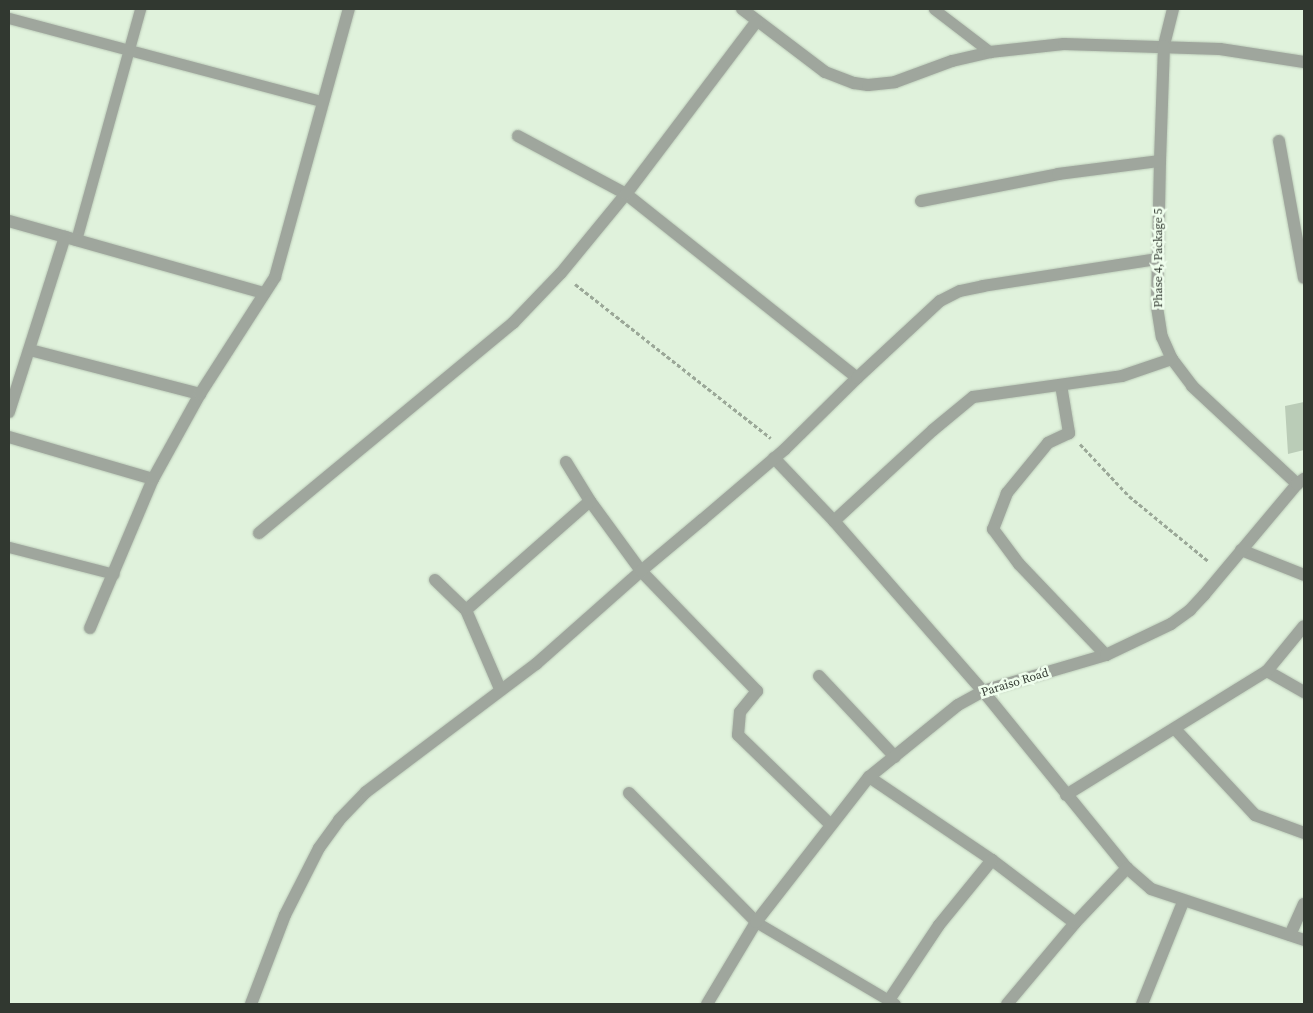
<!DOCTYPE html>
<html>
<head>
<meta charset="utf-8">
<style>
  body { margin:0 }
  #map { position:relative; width:1313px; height:1013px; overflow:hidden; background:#e0f2dc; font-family:"Source Serif 4",serif }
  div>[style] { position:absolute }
  .building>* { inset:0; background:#baccb7 }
  .path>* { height:3px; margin-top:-1.5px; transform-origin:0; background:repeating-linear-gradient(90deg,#9ba898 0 4px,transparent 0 6.5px) }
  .roads { filter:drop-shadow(0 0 1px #bdcdba) drop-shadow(0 0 1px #bdcdba) }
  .lane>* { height:11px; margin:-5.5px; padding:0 5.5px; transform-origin:5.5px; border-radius:5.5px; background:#9fa69d }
  .street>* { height:12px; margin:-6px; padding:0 6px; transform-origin:6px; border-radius:6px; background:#9fa69d }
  span { translate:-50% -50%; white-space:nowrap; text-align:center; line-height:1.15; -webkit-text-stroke:5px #effeed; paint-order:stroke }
  .street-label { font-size:12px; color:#313830 }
  .frame { position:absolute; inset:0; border:10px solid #313830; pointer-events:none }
</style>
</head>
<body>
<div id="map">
  <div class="building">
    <i style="clip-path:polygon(1304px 402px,1304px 450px,1288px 454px,1285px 406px)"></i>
  </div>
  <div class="path">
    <i style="left:575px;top:284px;width:249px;rotate:38.2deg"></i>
    <i style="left:1080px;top:444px;width:71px;rotate:46.7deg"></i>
    <i style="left:1129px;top:496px;width:102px;rotate:39.4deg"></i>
  </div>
  <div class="roads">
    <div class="lane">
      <i style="left:934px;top:9px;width:71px;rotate:37.5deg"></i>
      <i style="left:9px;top:18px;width:324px;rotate:14.9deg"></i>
      <i style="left:76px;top:240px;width:240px;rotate:-74.5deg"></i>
      <i style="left:9px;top:547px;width:108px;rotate:14.4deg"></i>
      <i style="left:756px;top:922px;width:161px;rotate:30.5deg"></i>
    </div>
    <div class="street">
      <i style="left:742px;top:9px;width:104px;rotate:37.2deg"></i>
      <i style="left:825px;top:72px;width:31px;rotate:21deg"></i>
      <i style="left:854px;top:83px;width:14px;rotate:8deg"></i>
      <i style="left:868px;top:85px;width:27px;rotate:-6deg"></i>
      <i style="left:895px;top:82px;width:61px;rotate:-20.2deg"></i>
      <i style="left:952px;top:61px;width:39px;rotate:-13deg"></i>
      <i style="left:990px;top:52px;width:74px;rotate:-6.2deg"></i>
      <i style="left:1064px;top:44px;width:156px;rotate:1.8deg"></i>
      <i style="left:1220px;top:49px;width:85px;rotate:8.8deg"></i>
      <i style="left:1173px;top:9px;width:38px;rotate:104deg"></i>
      <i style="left:1164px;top:46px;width:115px;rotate:92deg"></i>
      <i style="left:1160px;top:161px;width:146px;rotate:91.2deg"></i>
      <i style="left:1157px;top:307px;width:30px;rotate:81deg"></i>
      <i style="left:1162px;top:337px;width:24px;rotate:66deg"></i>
      <i style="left:1172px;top:359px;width:34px;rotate:53deg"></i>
      <i style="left:1192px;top:386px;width:144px;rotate:43deg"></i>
      <i style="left:518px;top:136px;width:123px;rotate:28.2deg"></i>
      <i style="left:626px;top:194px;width:295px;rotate:38.5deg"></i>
      <i style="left:1279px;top:141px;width:139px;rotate:79.7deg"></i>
      <i style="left:921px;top:201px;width:140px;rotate:-11.1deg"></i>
      <i style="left:1058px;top:174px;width:103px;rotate:-7.3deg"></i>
      <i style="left:9px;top:221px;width:265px;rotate:15.8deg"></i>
      <i style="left:30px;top:350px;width:176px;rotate:14.5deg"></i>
      <i style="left:1061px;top:385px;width:49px;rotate:80.5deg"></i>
      <i style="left:1069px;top:433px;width:23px;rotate:155deg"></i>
      <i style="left:1048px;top:443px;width:65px;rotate:129.4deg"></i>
      <i style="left:1007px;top:493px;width:39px;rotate:111deg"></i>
      <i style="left:993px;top:529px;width:44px;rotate:53.4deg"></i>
      <i style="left:1019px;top:564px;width:126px;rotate:46.3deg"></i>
      <i style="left:9px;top:412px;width:184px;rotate:-72.3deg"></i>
      <i style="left:9px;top:437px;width:150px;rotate:16.3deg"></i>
      <i style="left:774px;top:458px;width:87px;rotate:46.4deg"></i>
      <i style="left:834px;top:521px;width:226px;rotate:48.8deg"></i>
      <i style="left:983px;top:691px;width:228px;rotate:50.9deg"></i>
      <i style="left:1127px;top:868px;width:32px;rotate:41deg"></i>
      <i style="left:1151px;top:889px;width:161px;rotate:18.4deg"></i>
      <i style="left:566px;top:462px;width:46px;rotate:58.4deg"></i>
      <i style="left:590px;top:501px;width:87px;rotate:53.9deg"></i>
      <i style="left:641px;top:571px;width:167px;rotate:46deg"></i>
      <i style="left:757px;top:691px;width:27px;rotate:129deg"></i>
      <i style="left:740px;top:712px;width:23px;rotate:95deg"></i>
      <i style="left:738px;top:735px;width:129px;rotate:44.1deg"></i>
      <i style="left:834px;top:521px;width:134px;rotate:-42.6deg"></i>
      <i style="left:933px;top:430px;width:52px;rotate:-39.5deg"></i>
      <i style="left:973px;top:397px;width:150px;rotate:-8deg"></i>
      <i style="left:1122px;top:376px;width:53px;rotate:-18.8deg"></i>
      <i style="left:259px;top:533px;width:330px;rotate:-39.6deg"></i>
      <i style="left:513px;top:323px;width:69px;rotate:-46.2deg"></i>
      <i style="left:561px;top:273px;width:102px;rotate:-50.6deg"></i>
      <i style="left:626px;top:194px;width:217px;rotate:-52.9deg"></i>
      <i style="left:1241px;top:550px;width:68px;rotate:21.6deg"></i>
      <i style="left:435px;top:580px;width:43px;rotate:44.1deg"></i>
      <i style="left:466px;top:610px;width:86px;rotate:66.7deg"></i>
      <i style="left:466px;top:610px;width:165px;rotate:-41.3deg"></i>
      <i style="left:90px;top:628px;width:162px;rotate:-67.1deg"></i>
      <i style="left:153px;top:479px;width:97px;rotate:-61.1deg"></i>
      <i style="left:200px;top:394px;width:139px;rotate:-57.3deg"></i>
      <i style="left:275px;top:277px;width:278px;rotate:-74.6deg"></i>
      <i style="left:1267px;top:671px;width:43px;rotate:29.6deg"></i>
      <i style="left:819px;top:676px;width:111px;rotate:46.8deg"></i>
      <i style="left:1175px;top:729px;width:117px;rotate:47.1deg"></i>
      <i style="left:1255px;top:815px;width:52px;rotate:20.2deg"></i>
      <i style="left:869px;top:777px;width:148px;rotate:34deg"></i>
      <i style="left:992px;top:860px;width:104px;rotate:37.2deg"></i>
      <i style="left:629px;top:793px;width:181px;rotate:45.4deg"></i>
      <i style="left:1066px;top:795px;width:236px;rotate:-31.7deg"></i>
      <i style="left:1267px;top:671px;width:58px;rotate:-50.6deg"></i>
      <i style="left:1290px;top:935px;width:34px;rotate:-66deg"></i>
      <i style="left:889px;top:1000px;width:90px;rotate:-56.3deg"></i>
      <i style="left:939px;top:925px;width:84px;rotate:-50.8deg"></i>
      <i style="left:251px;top:1004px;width:95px;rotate:-69.1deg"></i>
      <i style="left:285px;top:915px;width:75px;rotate:-63.1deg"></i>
      <i style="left:319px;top:848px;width:34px;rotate:-54deg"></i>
      <i style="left:339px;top:820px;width:39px;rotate:-46deg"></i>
      <i style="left:366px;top:792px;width:213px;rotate:-37deg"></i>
      <i style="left:536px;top:664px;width:140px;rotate:-41.5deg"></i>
      <i style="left:641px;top:571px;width:80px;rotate:-39.9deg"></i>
      <i style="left:702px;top:520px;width:109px;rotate:-40.5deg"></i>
      <i style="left:785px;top:449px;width:101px;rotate:-44.6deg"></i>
      <i style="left:857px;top:378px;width:113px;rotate:-42.9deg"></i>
      <i style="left:940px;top:301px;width:22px;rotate:-27deg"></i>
      <i style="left:960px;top:291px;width:24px;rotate:-12deg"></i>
      <i style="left:983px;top:286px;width:176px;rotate:-8.8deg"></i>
      <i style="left:707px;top:1004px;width:96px;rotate:-59.1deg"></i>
      <i style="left:756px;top:922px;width:184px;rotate:-52.1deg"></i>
      <i style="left:869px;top:777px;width:114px;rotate:-39deg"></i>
      <i style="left:958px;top:705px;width:29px;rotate:-29deg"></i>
      <i style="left:983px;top:691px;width:128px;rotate:-16.3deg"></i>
      <i style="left:1106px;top:655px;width:72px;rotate:-25.5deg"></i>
      <i style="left:1171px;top:624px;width:24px;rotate:-36deg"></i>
      <i style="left:1190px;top:610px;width:21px;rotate:-47deg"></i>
      <i style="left:1204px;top:595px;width:145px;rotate:-50deg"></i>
      <i style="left:1297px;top:484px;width:9px;rotate:-36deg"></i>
      <i style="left:1007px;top:1004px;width:106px;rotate:-50deg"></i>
      <i style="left:1075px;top:923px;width:76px;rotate:-46.6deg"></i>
      <i style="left:1142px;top:1004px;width:110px;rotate:-68.1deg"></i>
    </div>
  </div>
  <div class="street-label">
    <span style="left:1159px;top:258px;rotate:-90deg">Phase 4, Package 5</span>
    <span style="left:1015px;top:683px;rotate:-17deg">Paraiso Road</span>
  </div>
  <div class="frame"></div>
</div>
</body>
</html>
